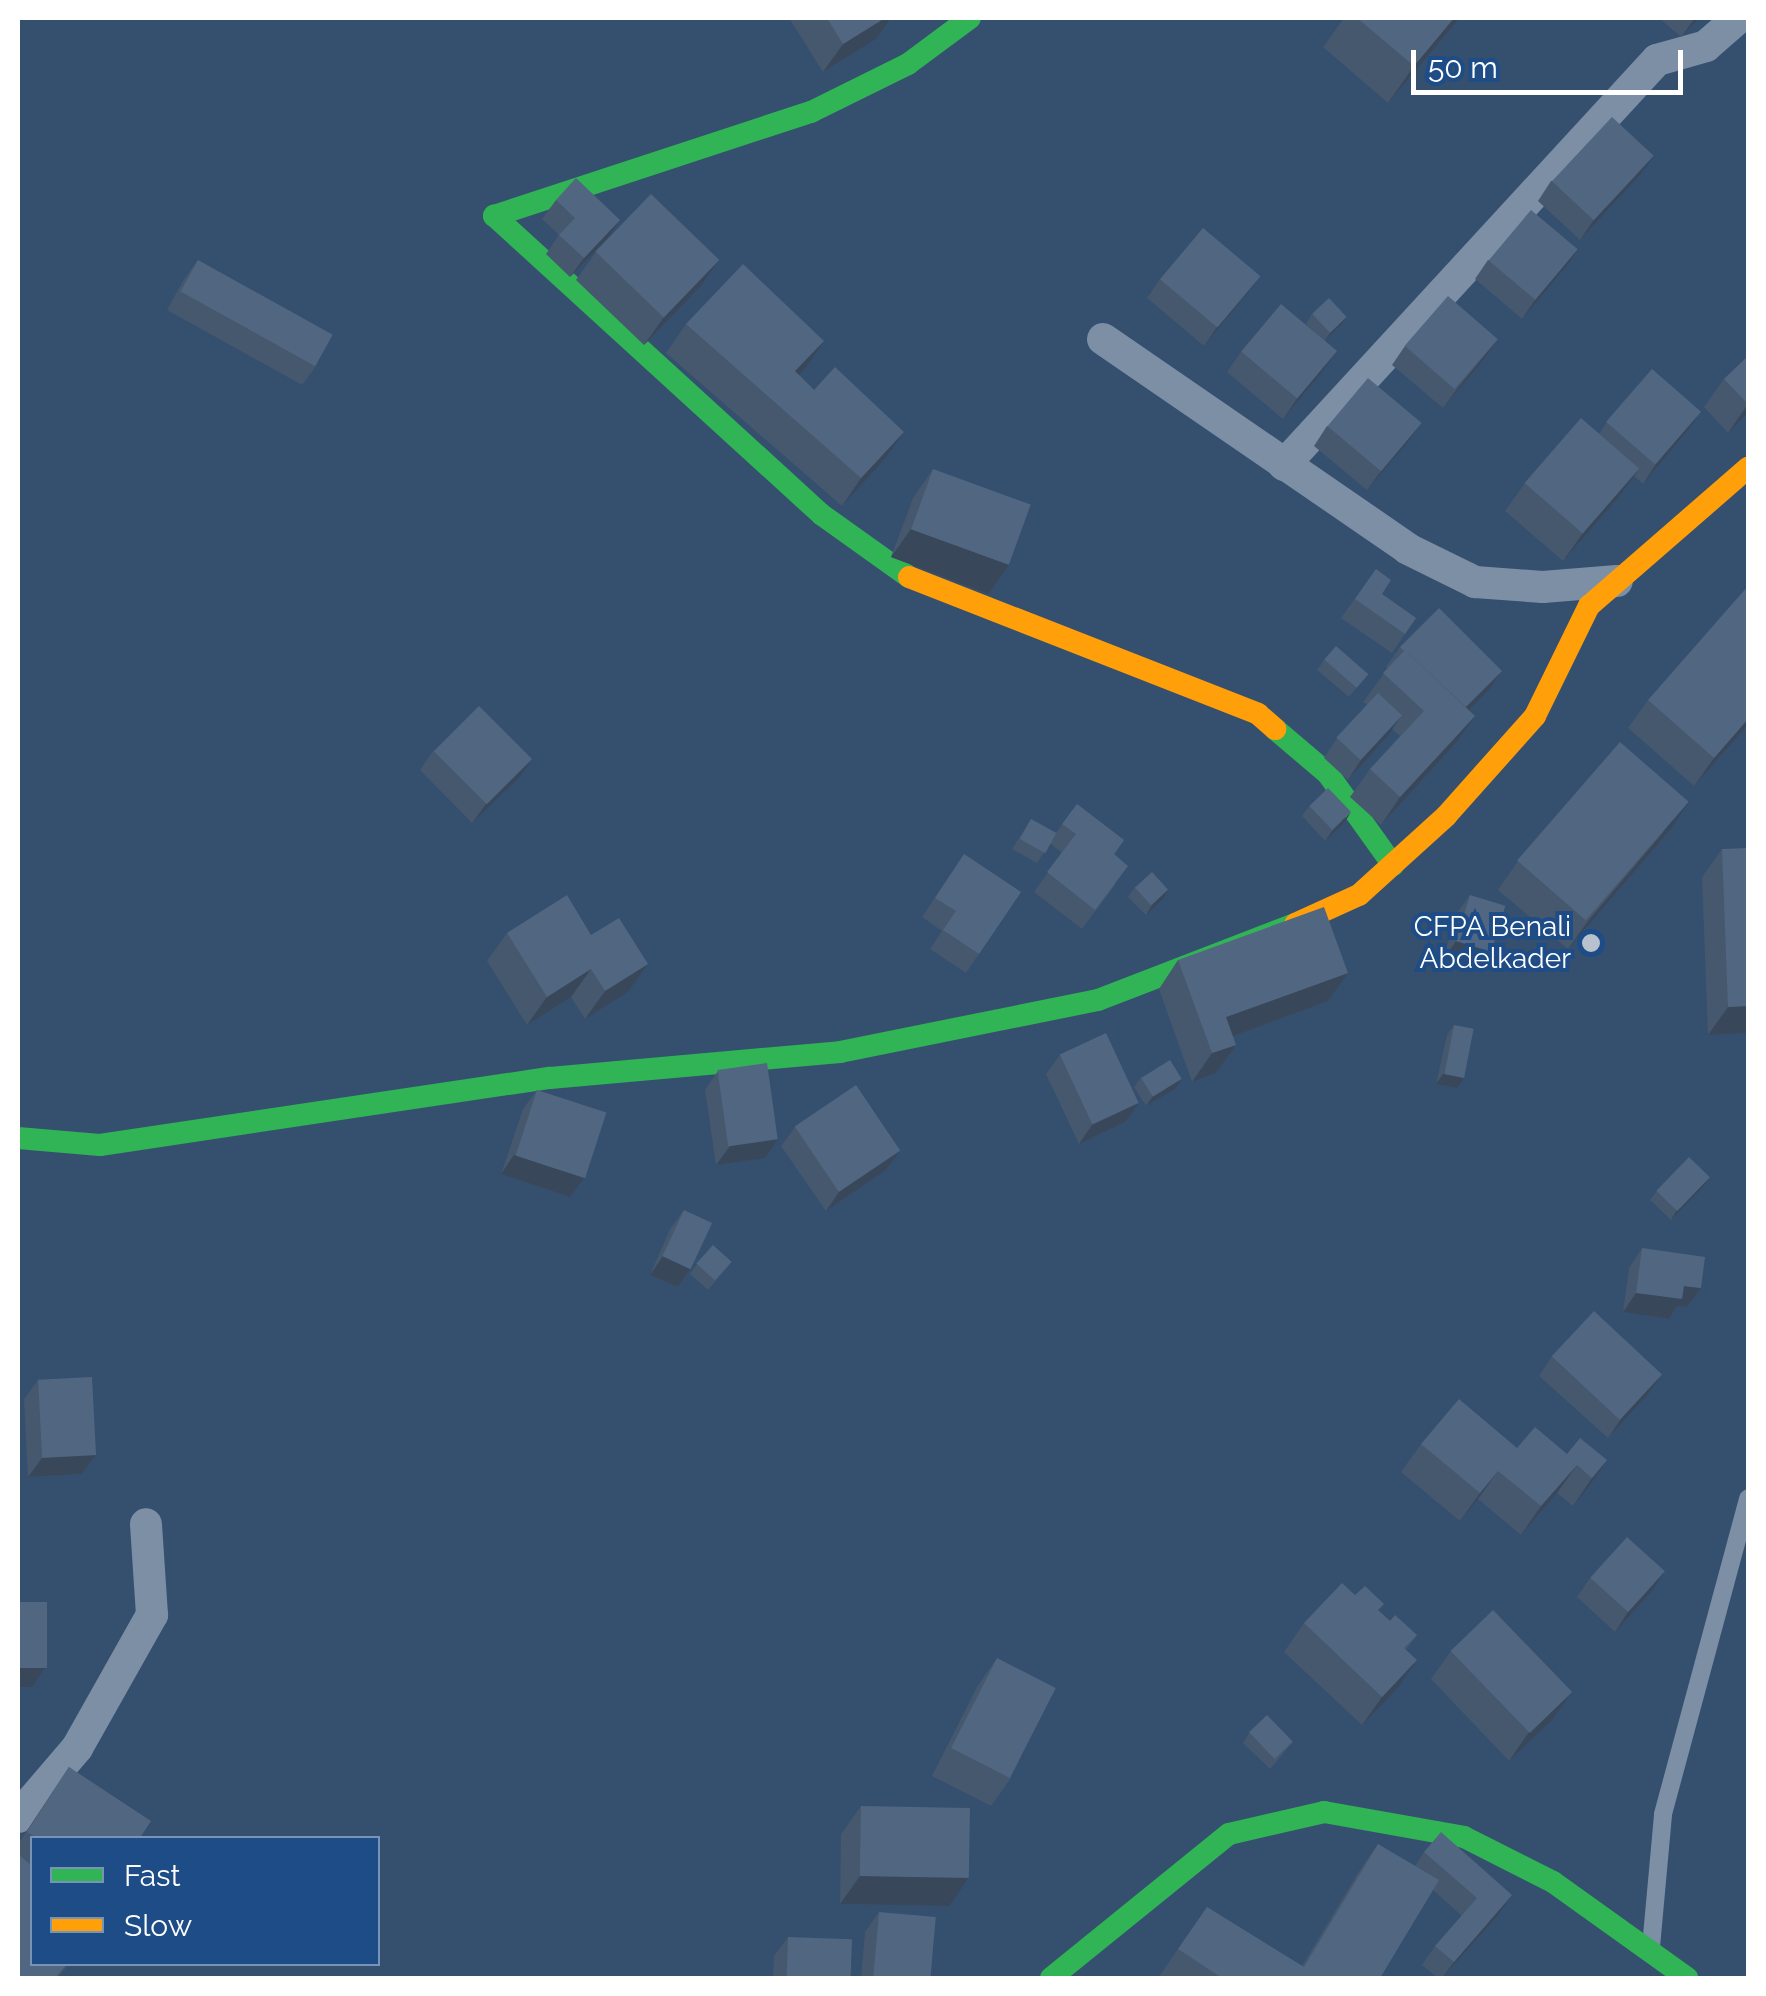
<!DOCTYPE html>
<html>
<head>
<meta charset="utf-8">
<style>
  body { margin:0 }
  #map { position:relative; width:1766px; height:1996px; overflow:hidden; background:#354f6f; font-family:Raleway,sans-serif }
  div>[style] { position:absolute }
  .lane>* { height:18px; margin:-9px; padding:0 9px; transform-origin:9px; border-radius:9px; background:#7c8fa5 }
  .street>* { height:32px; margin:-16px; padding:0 16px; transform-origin:16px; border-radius:16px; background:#7c8fa5 }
  .fast>* { height:22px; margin:-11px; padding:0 11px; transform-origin:11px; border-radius:11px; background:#30b455 }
  .slow>* { height:22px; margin:-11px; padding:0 11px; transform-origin:11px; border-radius:11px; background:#ff9f0a }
  .wall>* { inset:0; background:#46586e }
  .shaded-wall>* { inset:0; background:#39475a }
  .building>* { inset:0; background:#516680; transform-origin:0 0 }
  .dots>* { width:28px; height:28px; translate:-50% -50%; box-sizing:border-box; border:5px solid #1d4c87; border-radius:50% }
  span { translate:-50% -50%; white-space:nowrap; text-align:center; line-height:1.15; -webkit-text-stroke:8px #1d4c87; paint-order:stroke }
  .poi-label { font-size:28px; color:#fff }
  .right { translate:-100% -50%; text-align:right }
  .frame { position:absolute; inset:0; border:20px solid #fff; pointer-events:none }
  .legend { position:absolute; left:30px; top:1836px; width:350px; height:130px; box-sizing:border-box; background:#1d4c87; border:2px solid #7794b7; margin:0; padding:12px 18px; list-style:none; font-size:30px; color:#fff }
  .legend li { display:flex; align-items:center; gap:20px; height:50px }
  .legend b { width:50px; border:2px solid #7794b7 }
  .scale { position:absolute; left:1411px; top:50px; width:272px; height:45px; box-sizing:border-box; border:5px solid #fff; border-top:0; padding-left:12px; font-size:30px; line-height:35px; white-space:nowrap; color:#fff; -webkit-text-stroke:8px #1d4c87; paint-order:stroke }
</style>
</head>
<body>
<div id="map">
  <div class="lane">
    <i style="left:1651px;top:1947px;width:134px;rotate:-84.8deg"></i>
    <i style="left:1663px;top:1814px;width:327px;rotate:-74.9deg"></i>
  </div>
  <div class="street">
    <i style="left:1103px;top:339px;width:370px;rotate:34.5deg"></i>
    <i style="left:1408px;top:549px;width:75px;rotate:26.2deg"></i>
    <i style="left:1475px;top:582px;width:68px;rotate:4.2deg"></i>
    <i style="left:1543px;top:587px;width:74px;rotate:-4.6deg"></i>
    <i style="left:1284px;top:465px;width:551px;rotate:-47.36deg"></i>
    <i style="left:1657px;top:60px;width:51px;rotate:-15.9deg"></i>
    <i style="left:1706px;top:46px;width:43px;rotate:-41.2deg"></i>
    <i style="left:18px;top:1817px;width:91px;rotate:-49.5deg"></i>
    <i style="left:77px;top:1748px;width:153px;rotate:-60.6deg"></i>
    <i style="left:152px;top:1615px;width:91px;rotate:-93.8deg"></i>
  </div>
  <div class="fast">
    <i style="left:909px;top:577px;width:107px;rotate:-144.5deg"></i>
    <i style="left:822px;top:515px;width:444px;rotate:-137.6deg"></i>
    <i style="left:494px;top:216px;width:334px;rotate:-18.2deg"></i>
    <i style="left:811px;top:112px;width:108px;rotate:-26.3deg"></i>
    <i style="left:908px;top:64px;width:77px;rotate:-36.6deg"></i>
    <i style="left:1275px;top:729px;width:70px;rotate:40.3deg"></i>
    <i style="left:1328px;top:774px;width:112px;rotate:54.5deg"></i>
    <i style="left:18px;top:1138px;width:82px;rotate:4.9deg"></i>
    <i style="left:100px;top:1145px;width:455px;rotate:-8.5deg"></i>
    <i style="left:550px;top:1078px;width:291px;rotate:-5.1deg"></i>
    <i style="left:840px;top:1052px;width:263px;rotate:-11.4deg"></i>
    <i style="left:1098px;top:1000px;width:211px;rotate:-21.1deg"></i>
    <i style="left:1051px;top:1978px;width:229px;rotate:-39deg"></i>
    <i style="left:1229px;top:1834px;width:98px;rotate:-13deg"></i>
    <i style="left:1324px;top:1812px;width:142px;rotate:10.1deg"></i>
    <i style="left:1464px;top:1837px;width:100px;rotate:26.8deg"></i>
    <i style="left:1553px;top:1882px;width:165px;rotate:35.6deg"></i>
  </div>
  <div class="slow">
    <i style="left:909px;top:577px;width:375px;rotate:21.4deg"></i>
    <i style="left:1258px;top:714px;width:23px;rotate:41deg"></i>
    <i style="left:1295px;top:924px;width:70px;rotate:-24.4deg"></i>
    <i style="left:1359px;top:895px;width:118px;rotate:-42.2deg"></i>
    <i style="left:1446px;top:816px;width:134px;rotate:-48.3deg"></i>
    <i style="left:1535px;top:716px;width:123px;rotate:-63.9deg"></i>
    <i style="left:1589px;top:606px;width:211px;rotate:-41deg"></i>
  </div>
  <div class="wall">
    <i style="clip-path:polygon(789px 18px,891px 18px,876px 39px,823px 72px)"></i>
    <i style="clip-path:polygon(1344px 18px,1460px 18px,1388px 103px,1323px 47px)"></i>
    <i style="clip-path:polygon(1659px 18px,1699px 18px,1681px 37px)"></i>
    <i style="clip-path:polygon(1640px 175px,1580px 240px,1538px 201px,1551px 181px)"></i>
    <i style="clip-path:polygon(556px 200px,620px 220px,607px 239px,570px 277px,546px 254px,559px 235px,542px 219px)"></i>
    <i style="clip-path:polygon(596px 252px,699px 288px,644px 345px,576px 280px)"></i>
    <i style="clip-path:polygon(198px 260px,316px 366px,302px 385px,167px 310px,184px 279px)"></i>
    <i style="clip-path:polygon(1488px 260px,1565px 268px,1522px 319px,1475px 279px)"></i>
    <i style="clip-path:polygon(1160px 279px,1246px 295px,1204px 346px,1147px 298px)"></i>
    <i style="clip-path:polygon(1312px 314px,1340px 326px,1325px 341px,1337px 351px,1323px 371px,1283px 419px,1227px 372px,1241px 352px,1313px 331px,1306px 324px)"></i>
    <i style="clip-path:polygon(686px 324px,804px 370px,799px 375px,884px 460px,842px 506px,666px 353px)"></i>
    <i style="clip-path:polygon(1498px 339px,1485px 358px,1443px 408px,1392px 365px,1405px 346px)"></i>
    <i style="clip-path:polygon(1748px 356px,1748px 413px,1728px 433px,1704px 407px,1724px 379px)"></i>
    <i style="clip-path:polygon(1607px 422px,1688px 430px,1643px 484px,1634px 476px,1619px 497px,1563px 561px,1505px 511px,1525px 483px,1599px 434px)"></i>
    <i style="clip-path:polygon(1421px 423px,1408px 442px,1367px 490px,1314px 446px,1327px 426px)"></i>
    <i style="clip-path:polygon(933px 469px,1009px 565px,989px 594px,891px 557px,913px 498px)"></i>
    <i style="clip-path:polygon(1376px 569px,1382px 594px,1416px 618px,1392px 653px,1341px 618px)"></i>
    <i style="clip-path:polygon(1400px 647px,1502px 671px,1488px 691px,1469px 710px,1455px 744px,1381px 825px,1350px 797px,1370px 769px,1400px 736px,1392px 729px,1348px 780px,1324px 758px,1337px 738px,1367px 705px,1363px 702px,1388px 668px,1386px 667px)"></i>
    <i style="clip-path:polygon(1324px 660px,1368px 674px,1349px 697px,1317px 670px)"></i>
    <i style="clip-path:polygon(1648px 700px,1748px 725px,1694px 786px,1628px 728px)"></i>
    <i style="clip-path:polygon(433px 751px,519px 778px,472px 823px,420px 770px)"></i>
    <i style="clip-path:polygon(1077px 804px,1124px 840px,1114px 855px,1115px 885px,1082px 929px,1034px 892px,1062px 853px,1050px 843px,1037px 863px,1012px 849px,1031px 819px,1056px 833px)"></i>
    <i style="clip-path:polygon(1309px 806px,1345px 822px,1325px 841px,1302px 816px)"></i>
    <i style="clip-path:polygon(1670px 830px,1568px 949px,1498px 890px,1518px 861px)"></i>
    <i style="clip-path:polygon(1722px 849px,1748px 1033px,1708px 1035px,1702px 877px)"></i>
    <i style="clip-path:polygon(964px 854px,1021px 892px,966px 973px,930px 949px,942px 931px,922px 917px)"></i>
    <i style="clip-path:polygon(1135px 887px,1162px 900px,1146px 915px,1128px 897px)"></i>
    <i style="clip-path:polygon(1470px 895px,1491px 952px,1478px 971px,1443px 960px,1456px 914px)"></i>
    <i style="clip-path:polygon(507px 933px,591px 935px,648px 964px,628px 992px,585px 1019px,571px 997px,527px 1025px,487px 961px)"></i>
    <i style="clip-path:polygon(1178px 960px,1348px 973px,1328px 1001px,1233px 1036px,1236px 1045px,1216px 1073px,1192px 1082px,1159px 989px)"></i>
    <i style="clip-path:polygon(1454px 1025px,1457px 1088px,1436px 1084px,1447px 1035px)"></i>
    <i style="clip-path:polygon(1060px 1055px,1139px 1103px,1125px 1122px,1079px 1144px,1046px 1074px)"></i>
    <i style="clip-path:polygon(718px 1071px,765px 1158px,716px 1165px,705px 1090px)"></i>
    <i style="clip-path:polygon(1141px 1077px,1182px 1079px,1175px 1089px,1146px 1106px,1134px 1087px)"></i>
    <i style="clip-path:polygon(537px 1090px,570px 1197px,501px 1174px,523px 1109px)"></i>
    <i style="clip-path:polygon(795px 1127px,900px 1151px,886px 1170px,826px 1211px,781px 1146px)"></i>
    <i style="clip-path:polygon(1710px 1177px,1703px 1187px,1671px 1220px,1650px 1200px,1657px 1191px)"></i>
    <i style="clip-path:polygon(684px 1210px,691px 1268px,678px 1287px,650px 1275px,670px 1229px)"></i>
    <i style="clip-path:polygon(1642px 1248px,1701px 1288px,1687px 1307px,1677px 1306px,1669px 1319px,1623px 1312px,1629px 1268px)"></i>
    <i style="clip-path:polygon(732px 1262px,708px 1290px,690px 1274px,697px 1264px)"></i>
    <i style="clip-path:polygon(1552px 1356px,1662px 1374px,1649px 1393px,1608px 1438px,1539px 1376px)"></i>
    <i style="clip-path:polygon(38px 1380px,96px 1455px,82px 1474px,28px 1477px,24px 1399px)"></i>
    <i style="clip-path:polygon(1421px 1444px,1517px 1448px,1607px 1460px,1573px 1506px,1557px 1493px,1521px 1535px,1478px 1499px,1460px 1521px,1401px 1472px)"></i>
    <i style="clip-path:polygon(1590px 1578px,1652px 1591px,1615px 1632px,1577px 1597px)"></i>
    <i style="clip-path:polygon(1355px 1595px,1379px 1611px,1390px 1621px,1417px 1635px,1406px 1650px,1397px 1689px,1362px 1725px,1284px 1652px,1304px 1623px)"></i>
    <i style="clip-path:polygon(1451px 1651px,1572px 1692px,1552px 1720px,1509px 1761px,1431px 1679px)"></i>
    <i style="clip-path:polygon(997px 1658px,1011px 1778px,991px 1806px,932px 1776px,977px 1687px)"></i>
    <i style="clip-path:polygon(1249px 1733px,1293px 1742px,1270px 1769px,1243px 1743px)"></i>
    <i style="clip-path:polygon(69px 1767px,140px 1838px,32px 1838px,32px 1964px,69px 1964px,57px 1978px,18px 1978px,18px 1844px)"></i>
    <i style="clip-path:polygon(861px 1806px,949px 1906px,840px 1904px,841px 1834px)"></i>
    <i style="clip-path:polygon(1378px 1844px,1415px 1866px,1424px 1852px,1512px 1895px,1499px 1914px,1442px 1978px,1438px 1978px,1422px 1965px,1435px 1946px,1462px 1916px,1433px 1890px,1380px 1978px,1158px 1978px,1207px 1907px,1302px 1966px,1358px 1873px)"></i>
    <i style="clip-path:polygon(879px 1912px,931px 1978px,861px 1978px,865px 1932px)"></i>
    <i style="clip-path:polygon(788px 1937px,850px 1978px,773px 1978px,774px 1956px)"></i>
  </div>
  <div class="shaded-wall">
    <i style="clip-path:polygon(885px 18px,891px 18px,876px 39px,823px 72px,843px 44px)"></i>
    <i style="clip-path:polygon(1454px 18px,1460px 18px,1388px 103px,1414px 66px)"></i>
    <i style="clip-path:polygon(1695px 18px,1699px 18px,1681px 37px)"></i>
    <i style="clip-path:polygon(1654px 156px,1640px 175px,1580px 240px,1593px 221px)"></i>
    <i style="clip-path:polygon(620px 220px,607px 239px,570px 277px,584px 258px)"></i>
    <i style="clip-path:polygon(1578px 249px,1565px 268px,1522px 319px,1535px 300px)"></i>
    <i style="clip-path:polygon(719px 260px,699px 288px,644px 345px,664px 317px)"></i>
    <i style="clip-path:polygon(1260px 276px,1246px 295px,1204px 346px,1217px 327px)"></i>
    <i style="clip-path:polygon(1347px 317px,1340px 326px,1324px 342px,1330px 333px)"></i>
    <i style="clip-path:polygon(1498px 339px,1485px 358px,1443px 408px,1457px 389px)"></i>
    <i style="clip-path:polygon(824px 341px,804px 370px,775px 400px,795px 371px)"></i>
    <i style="clip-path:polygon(1337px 351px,1323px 371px,1283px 419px,1296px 400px)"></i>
    <i style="clip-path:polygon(1748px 404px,1748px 413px,1728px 433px)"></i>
    <i style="clip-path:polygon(1701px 411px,1688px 430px,1643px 484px,1656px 464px)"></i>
    <i style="clip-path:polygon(1421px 423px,1408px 442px,1367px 490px,1381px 471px)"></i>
    <i style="clip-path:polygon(904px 432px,884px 460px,842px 506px,861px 478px)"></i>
    <i style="clip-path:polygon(1639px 469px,1619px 497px,1563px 561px,1583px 533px)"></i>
    <i style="clip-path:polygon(911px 529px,1009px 565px,989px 594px,891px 557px)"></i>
    <i style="clip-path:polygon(1502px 671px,1488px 691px,1449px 730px,1462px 710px)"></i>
    <i style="clip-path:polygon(1402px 715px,1389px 734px,1348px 780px,1361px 760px)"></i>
    <i style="clip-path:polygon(1475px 716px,1455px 744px,1381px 825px,1400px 797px)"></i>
    <i style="clip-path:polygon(1748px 719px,1748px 725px,1694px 786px,1714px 758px)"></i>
    <i style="clip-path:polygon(532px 759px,519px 778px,472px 823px,486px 804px)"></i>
    <i style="clip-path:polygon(1689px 802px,1670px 830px,1568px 949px,1588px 921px)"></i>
    <i style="clip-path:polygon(1351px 812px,1345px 822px,1325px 841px,1332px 831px)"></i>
    <i style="clip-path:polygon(1168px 890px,1162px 900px,1146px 915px,1152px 905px)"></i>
    <i style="clip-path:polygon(1456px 941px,1491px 952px,1478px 971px,1443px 960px)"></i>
    <i style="clip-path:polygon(648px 964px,628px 992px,585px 1019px,605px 991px)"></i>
    <i style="clip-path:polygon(591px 969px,571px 997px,527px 1025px,547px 997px)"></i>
    <i style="clip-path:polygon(1348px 973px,1328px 1001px,1209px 1045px,1226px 1017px)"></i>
    <i style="clip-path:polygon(1748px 1006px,1748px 1033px,1708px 1035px,1728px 1007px)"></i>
    <i style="clip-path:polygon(1236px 1045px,1216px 1073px,1192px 1082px,1212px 1053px)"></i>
    <i style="clip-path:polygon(1443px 1074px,1464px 1078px,1457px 1088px,1436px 1084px)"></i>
    <i style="clip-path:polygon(1182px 1079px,1175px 1089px,1146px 1106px,1153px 1096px)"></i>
    <i style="clip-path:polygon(1139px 1103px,1125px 1122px,1079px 1144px,1092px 1125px)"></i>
    <i style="clip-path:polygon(778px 1139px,765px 1158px,716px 1165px,730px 1146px)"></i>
    <i style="clip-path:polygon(900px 1151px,886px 1170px,826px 1211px,839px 1192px)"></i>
    <i style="clip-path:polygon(514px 1155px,584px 1178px,570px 1197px,501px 1174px)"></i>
    <i style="clip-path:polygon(1710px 1177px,1703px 1187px,1671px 1220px,1677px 1210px)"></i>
    <i style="clip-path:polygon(663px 1256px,691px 1268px,678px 1287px,650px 1275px)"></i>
    <i style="clip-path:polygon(1684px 1286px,1701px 1288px,1687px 1307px,1677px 1306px,1669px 1319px,1623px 1312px,1636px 1293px)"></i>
    <i style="clip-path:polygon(1662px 1374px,1649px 1393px,1608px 1438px,1621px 1419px)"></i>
    <i style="clip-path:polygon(96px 1455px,82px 1474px,28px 1477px,42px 1458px)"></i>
    <i style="clip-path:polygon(1607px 1460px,1587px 1489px,1573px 1506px,1592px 1478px)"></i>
    <i style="clip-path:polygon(1577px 1465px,1557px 1493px,1521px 1535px,1541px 1506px)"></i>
    <i style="clip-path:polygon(1498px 1471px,1478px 1499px,1460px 1521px,1480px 1493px)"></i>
    <i style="clip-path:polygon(1665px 1571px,1652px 1591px,1615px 1632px,1628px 1612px)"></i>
    <i style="clip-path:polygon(1417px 1660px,1397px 1689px,1362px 1725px,1382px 1697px)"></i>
    <i style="clip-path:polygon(18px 1668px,45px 1668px,32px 1687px,18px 1687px)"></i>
    <i style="clip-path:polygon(1572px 1692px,1552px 1720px,1509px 1761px,1529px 1732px)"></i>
    <i style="clip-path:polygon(860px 1876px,969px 1877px,949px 1906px,840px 1904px)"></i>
    <i style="clip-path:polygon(1512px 1895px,1499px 1914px,1442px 1978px,1454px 1962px)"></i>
  </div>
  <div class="building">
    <i style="clip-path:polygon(827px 18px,885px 18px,843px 44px)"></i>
    <i style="clip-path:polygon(1357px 18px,1454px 18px,1414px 66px)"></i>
    <i style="left:1612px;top:117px;width:57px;height:88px;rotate:43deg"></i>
    <i style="clip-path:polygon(576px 178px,620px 220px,584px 258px,559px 235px,575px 218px,556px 200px)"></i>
    <i style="left:651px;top:194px;width:95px;height:80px;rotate:44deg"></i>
    <i style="left:1531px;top:210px;width:61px;height:66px;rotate:40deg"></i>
    <i style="left:1203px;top:228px;width:75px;height:67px;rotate:40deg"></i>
    <i style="left:198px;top:260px;width:154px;height:36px;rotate:29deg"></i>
    <i style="clip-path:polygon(743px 264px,824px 341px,795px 371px,814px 390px,835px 367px,904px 432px,861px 478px,686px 324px)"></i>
    <i style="left:1448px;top:296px;width:66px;height:66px;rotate:41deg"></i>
    <i style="left:1329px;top:298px;width:26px;height:23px;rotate:47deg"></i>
    <i style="left:1281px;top:304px;width:73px;height:62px;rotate:40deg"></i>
    <i style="clip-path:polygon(1748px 356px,1748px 404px,1724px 379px)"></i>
    <i style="left:1652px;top:369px;width:65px;height:70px;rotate:41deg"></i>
    <i style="left:1368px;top:378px;width:70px;height:63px;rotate:40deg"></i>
    <i style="left:1581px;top:418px;width:77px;height:86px;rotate:41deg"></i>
    <i style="left:933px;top:469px;width:104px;height:64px;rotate:20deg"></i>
    <i style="clip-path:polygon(1376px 569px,1391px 580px,1382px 594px,1416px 618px,1405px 634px,1355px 599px)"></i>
    <i style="clip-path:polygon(1748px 586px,1748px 719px,1714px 758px,1648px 700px)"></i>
    <i style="clip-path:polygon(1439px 608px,1502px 671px,1466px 707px,1405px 650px,1404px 651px,1400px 647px)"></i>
    <i style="left:1336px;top:646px;width:43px;height:18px;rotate:41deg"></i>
    <i style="clip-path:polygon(1405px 650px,1475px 716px,1400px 797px,1370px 769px,1424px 711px,1383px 673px)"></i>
    <i style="left:1378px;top:693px;width:33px;height:61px;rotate:43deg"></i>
    <i style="left:479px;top:706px;width:75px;height:64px;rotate:45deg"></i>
    <i style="left:1620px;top:742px;width:91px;height:157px;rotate:41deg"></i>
    <i style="left:1328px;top:788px;width:33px;height:26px;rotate:46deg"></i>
    <i style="clip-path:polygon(1077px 804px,1124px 840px,1114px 854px,1128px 866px,1095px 910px,1047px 872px,1076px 834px,1062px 824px)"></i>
    <i style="left:1031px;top:819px;width:29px;height:23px;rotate:29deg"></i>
    <i style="clip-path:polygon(1748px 848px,1748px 1006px,1728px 1007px,1722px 849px)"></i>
    <i style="clip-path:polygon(964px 854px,1021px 892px,979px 954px,943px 930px,956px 911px,935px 898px)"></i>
    <i style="left:1152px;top:872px;width:24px;height:23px;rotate:48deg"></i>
    <i style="clip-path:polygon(567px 895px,591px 935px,619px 918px,648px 964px,605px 991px,591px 969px,547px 997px,507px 933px)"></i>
    <i style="left:1470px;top:895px;width:37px;height:48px;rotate:17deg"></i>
    <i style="clip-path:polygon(1324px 907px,1348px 973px,1226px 1017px,1236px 1045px,1212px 1053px,1178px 960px)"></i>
    <i style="left:1454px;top:1025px;width:20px;height:50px;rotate:11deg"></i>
    <i style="left:1106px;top:1033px;width:77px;height:51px;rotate:65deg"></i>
    <i style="left:1170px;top:1060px;width:22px;height:34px;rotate:58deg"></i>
    <i style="left:767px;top:1063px;width:77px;height:50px;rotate:82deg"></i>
    <i style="left:856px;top:1085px;width:79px;height:74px;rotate:56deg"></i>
    <i style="left:537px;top:1090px;width:73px;height:69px;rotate:18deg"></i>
    <i style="left:1689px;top:1157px;width:29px;height:47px;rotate:44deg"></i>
    <i style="left:684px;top:1210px;width:31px;height:51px;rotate:25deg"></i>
    <i style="left:713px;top:1245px;width:25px;height:25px;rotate:42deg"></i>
    <i style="clip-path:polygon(1642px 1248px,1705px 1257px,1701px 1288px,1684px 1286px,1682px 1299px,1636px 1293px)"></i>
    <i style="left:1594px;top:1311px;width:93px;height:62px;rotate:43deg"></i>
    <i style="left:92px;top:1377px;width:78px;height:54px;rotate:87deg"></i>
    <i style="clip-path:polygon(1459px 1399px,1517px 1448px,1535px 1427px,1567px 1454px,1580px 1438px,1607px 1460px,1592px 1478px,1577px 1465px,1541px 1506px,1498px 1471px,1480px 1493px,1421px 1444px)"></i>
    <i style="left:1627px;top:1537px;width:51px;height:55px;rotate:42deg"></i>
    <i style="clip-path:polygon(1342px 1583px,1355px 1595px,1365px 1586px,1384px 1604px,1378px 1610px,1390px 1621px,1395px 1615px,1417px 1635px,1404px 1648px,1417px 1660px,1382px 1697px,1304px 1623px)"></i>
    <i style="left:18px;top:1602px;width:29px;height:66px"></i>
    <i style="left:1493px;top:1610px;width:114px;height:59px;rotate:46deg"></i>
    <i style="left:997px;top:1658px;width:66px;height:101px;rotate:27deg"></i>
    <i style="left:1267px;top:1715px;width:37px;height:25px;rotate:46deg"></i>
    <i style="clip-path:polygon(69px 1767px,151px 1821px,140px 1838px,37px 1838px,27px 1832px)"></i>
    <i style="left:861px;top:1806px;width:109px;height:70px;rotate:1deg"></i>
    <i style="clip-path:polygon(1441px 1832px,1512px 1895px,1454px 1962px,1435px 1946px,1477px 1898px,1424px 1852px)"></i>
    <i style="clip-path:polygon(1378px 1844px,1439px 1880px,1380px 1978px,1222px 1978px,1178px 1949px,1207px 1907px,1304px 1967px)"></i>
    <i style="clip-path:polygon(19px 1855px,32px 1866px,32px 1964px,67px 1964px,55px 1978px,18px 1978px,18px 1857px)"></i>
    <i style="left:879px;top:1912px;width:57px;height:66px;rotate:5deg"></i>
    <i style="left:788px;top:1937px;width:64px;height:41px;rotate:2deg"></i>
  </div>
  <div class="dots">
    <i style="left:1591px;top:943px;background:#b8c1cd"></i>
  </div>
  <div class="poi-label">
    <span class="right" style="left:1571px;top:943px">CFPA Benali<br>Abdelkader</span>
  </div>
  <div class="frame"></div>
  <ul class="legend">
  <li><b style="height:12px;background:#30b455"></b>Fast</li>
  <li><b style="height:12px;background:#ff9f0a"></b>Slow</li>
  </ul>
  <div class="scale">50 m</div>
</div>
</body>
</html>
